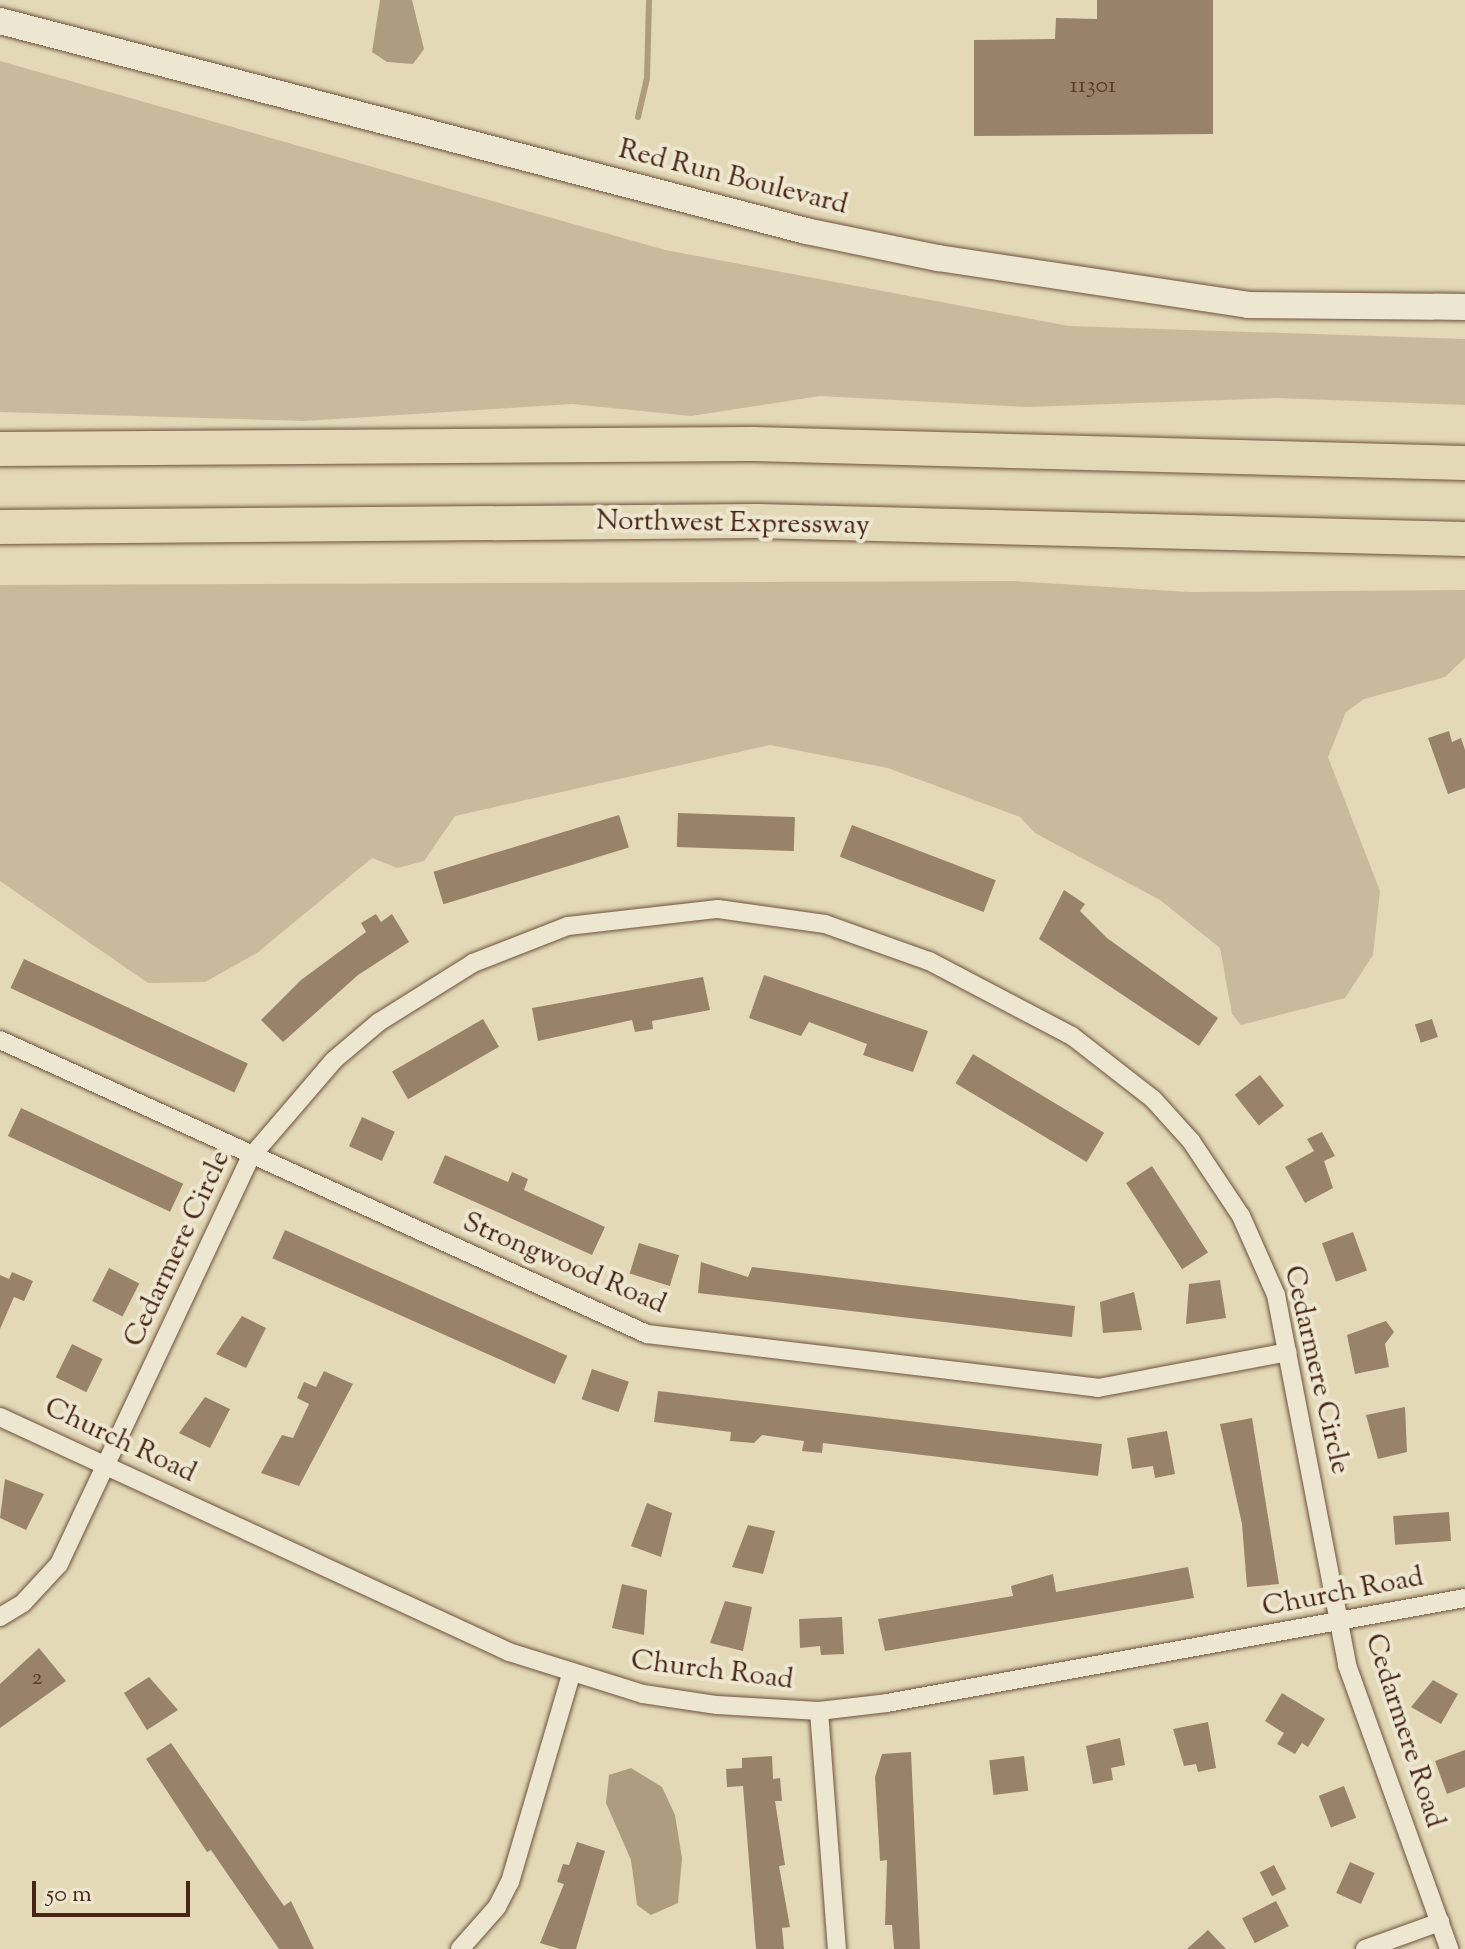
<!DOCTYPE html>
<html>
<head>
<meta charset="utf-8">
<style>
  body { margin:0 }
  #map { position:relative; width:1465px; height:1949px; overflow:hidden; background:#e3d9b7; font-family:"Sorts Mill Goudy",serif }
  div>[style] { position:absolute }
  .green>* { inset:0; background:#c8ba9b }
  .water>* { inset:0; background:#ae9c7f }
  .stream>* { height:6px; margin:-3px; padding:0 3px; transform-origin:3px; border-radius:3px; background:#ae9c7f }
  .building>* { inset:0; background:#988368; transform-origin:0 0 }
  .roads { filter:drop-shadow(0 0 2px #6e523c) drop-shadow(0 0 2px #6e523c) }
  .street>* { height:18px; margin:-9px; padding:0 9px; transform-origin:9px; border-radius:9px; background:#ede6d0 }
  .secondary>* { height:26px; margin:-13px; padding:0 13px; transform-origin:13px; border-radius:13px; background:#ede6d0 }
  .highway>* { height:34px; margin:-17px; padding:0 17px; transform-origin:17px; border-radius:17px; background:#e3d9b7 }
  span { translate:-50% -50%; white-space:nowrap; text-align:center; line-height:1.15; -webkit-text-stroke:8px #ede6d0; paint-order:stroke }
  .number-label { font-size:24px; color:#5b3c28 }
  .number-label span { -webkit-text-stroke-width:0 }
  .street-label { font-size:28px; color:#472513 }
  .scale { position:absolute; left:32px; top:1881px; width:158px; height:36px; box-sizing:border-box; border:4px solid #472513; border-top:0; padding-left:10px; font-size:24px; line-height:28px; white-space:nowrap; color:#472513; -webkit-text-stroke:6px #ede6d0; paint-order:stroke }
</style>
</head>
<body>
<div id="map">
  <div class="green">
    <i style="clip-path:polygon(0 61px,665px 250px,1069px 326px,1465px 339px,1465px 405px,1276px 398px,1027px 407px,820px 396px,691px 416px,572px 404px,304px 421px,0 412px)"></i>
    <i style="clip-path:polygon(1013px 581px,1189px 592px,1465px 590px,1465px 658px,1445px 677px,1364px 699px,1346px 712px,1328px 757px,1380px 891px,1373px 955px,1345px 998px,1241px 1025px,1232px 1014px,1220px 948px,1160px 900px,1035px 833px,1020px 817px,888px 768px,770px 745px,455px 816px,424px 861px,397px 868px,372px 858px,257px 953px,205px 982px,148px 983px,0 881px,0 585px)"></i>
  </div>
  <div class="water">
    <i style="clip-path:polygon(380px 0,412px 0,424px 49px,413px 64px,387px 62px,372px 52px)"></i>
    <i style="clip-path:polygon(631px 1768px,662px 1787px,675px 1815px,682px 1858px,678px 1903px,651px 1915px,637px 1905px,631px 1860px,606px 1803px,609px 1775px)"></i>
  </div>
  <div class="stream">
    <i style="left:638px;top:117px;width:40px;rotate:-77deg"></i>
    <i style="left:647px;top:78px;width:78px;rotate:-88.5deg"></i>
  </div>
  <div class="building">
    <i style="clip-path:polygon(1097px 0,1213px 0,1213px 134px,974px 136px,974px 40px,1055px 39px,1056px 18px,1097px 19px)"></i>
    <i style="clip-path:polygon(1449px 731px,1452px 742px,1461px 738px,1465px 750px,1465px 788px,1448px 794px,1428px 738px)"></i>
    <i style="left:678px;top:813px;width:117px;height:34px;rotate:2deg"></i>
    <i style="left:619px;top:815px;width:34px;height:194px;rotate:73deg"></i>
    <i style="left:852px;top:825px;width:154px;height:34px;rotate:21deg"></i>
    <i style="clip-path:polygon(1064px 890px,1085px 904px,1080px 911px,1107px 938px,1218px 1018px,1199px 1046px,1039px 939px)"></i>
    <i style="clip-path:polygon(376px 914px,381px 922px,392px 914px,409px 942px,358px 975px,283px 1042px,261px 1020px,301px 980px,366px 932px,361px 923px)"></i>
    <i style="left:24px;top:959px;width:247px;height:32px;rotate:25deg"></i>
    <i style="clip-path:polygon(764px 975px,928px 1031px,913px 1072px,863px 1055px,867px 1044px,809px 1022px,801px 1036px,749px 1018px)"></i>
    <i style="clip-path:polygon(703px 977px,710px 1010px,652px 1021px,653px 1029px,635px 1032px,632px 1020px,538px 1041px,532px 1008px)"></i>
    <i style="left:483px;top:1019px;width:32px;height:105px;rotate:60deg"></i>
    <i style="left:1432px;top:1019px;width:19px;height:18px;rotate:72deg"></i>
    <i style="left:973px;top:1054px;width:153px;height:34px;rotate:31deg"></i>
    <i style="left:1260px;top:1075px;width:39px;height:32px;rotate:52deg"></i>
    <i style="left:21px;top:1108px;width:179px;height:31px;rotate:25deg"></i>
    <i style="left:362px;top:1117px;width:36px;height:32px;rotate:24deg"></i>
    <i style="clip-path:polygon(1322px 1132px,1335px 1156px,1324px 1161px,1333px 1188px,1305px 1203px,1285px 1167px,1314px 1151px,1307px 1139px)"></i>
    <i style="clip-path:polygon(445px 1155px,508px 1182px,512px 1172px,528px 1179px,524px 1190px,605px 1227px,592px 1255px,433px 1183px)"></i>
    <i style="left:1152px;top:1166px;width:103px;height:31px;rotate:57deg"></i>
    <i style="left:285px;top:1230px;width:309px;height:31px;rotate:24deg"></i>
    <i style="left:1353px;top:1232px;width:41px;height:33px;rotate:70deg"></i>
    <i style="left:639px;top:1243px;width:42px;height:32px;rotate:17deg"></i>
    <i style="clip-path:polygon(701px 1262px,748px 1277px,752px 1267px,1075px 1306px,1072px 1337px,698px 1293px)"></i>
    <i style="left:109px;top:1268px;width:34px;height:37px;rotate:27deg"></i>
    <i style="clip-path:polygon(12px 1272px,33px 1281px,24px 1301px,14px 1297px,0 1329px,0 1275px,9px 1279px)"></i>
    <i style="clip-path:polygon(1220px 1280px,1226px 1318px,1186px 1324px,1189px 1284px)"></i>
    <i style="clip-path:polygon(1134px 1292px,1142px 1330px,1103px 1333px,1100px 1302px)"></i>
    <i style="clip-path:polygon(242px 1316px,266px 1328px,246px 1368px,216px 1354px)"></i>
    <i style="clip-path:polygon(1386px 1321px,1394px 1332px,1385px 1344px,1389px 1367px,1355px 1374px,1347px 1335px)"></i>
    <i style="left:72px;top:1344px;width:34px;height:37px;rotate:26deg"></i>
    <i style="left:592px;top:1369px;width:39px;height:32px;rotate:19deg"></i>
    <i style="clip-path:polygon(324px 1371px,353px 1384px,299px 1486px,261px 1473px,282px 1435px,293px 1438px,309px 1404px,297px 1398px,304px 1382px,316px 1387px)"></i>
    <i style="clip-path:polygon(658px 1391px,1102px 1444px,1098px 1476px,823px 1443px,822px 1453px,802px 1451px,804px 1441px,762px 1435px,754px 1443px,730px 1441px,731px 1432px,654px 1422px)"></i>
    <i style="clip-path:polygon(205px 1397px,230px 1409px,210px 1448px,179px 1433px)"></i>
    <i style="clip-path:polygon(1405px 1407px,1407px 1452px,1378px 1459px,1366px 1415px)"></i>
    <i style="clip-path:polygon(1252px 1418px,1279px 1584px,1247px 1587px,1242px 1524px,1220px 1424px)"></i>
    <i style="clip-path:polygon(1167px 1431px,1175px 1474px,1155px 1478px,1153px 1466px,1132px 1469px,1127px 1438px)"></i>
    <i style="clip-path:polygon(5px 1479px,44px 1494px,26px 1530px,0 1518px)"></i>
    <i style="clip-path:polygon(647px 1503px,672px 1513px,661px 1557px,631px 1546px)"></i>
    <i style="left:1449px;top:1512px;width:29px;height:56px;rotate:86deg"></i>
    <i style="clip-path:polygon(748px 1525px,775px 1531px,763px 1574px,732px 1567px)"></i>
    <i style="clip-path:polygon(1188px 1567px,1194px 1598px,885px 1651px,878px 1619px,1013px 1596px,1011px 1586px,1053px 1574px,1056px 1592px)"></i>
    <i style="clip-path:polygon(622px 1584px,647px 1590px,644px 1635px,612px 1628px)"></i>
    <i style="clip-path:polygon(725px 1601px,752px 1607px,743px 1651px,710px 1643px)"></i>
    <i style="clip-path:polygon(842px 1617px,844px 1654px,821px 1655px,820px 1646px,800px 1648px,799px 1619px)"></i>
    <i style="clip-path:polygon(39px 1648px,66px 1681px,0 1728px,0 1684px)"></i>
    <i style="clip-path:polygon(149px 1677px,178px 1710px,147px 1730px,124px 1693px)"></i>
    <i style="clip-path:polygon(1433px 1680px,1458px 1694px,1441px 1724px,1411px 1707px)"></i>
    <i style="clip-path:polygon(1282px 1693px,1325px 1719px,1308px 1747px,1302px 1743px,1295px 1754px,1277px 1744px,1284px 1733px,1265px 1721px)"></i>
    <i style="clip-path:polygon(1208px 1722px,1216px 1768px,1198px 1772px,1196px 1764px,1184px 1766px,1173px 1729px)"></i>
    <i style="clip-path:polygon(1120px 1738px,1125px 1765px,1111px 1768px,1113px 1780px,1093px 1784px,1086px 1746px)"></i>
    <i style="clip-path:polygon(171px 1743px,284px 1906px,291px 1901px,314px 1949px,279px 1949px,211px 1850px,207px 1852px,146px 1759px)"></i>
    <i style="clip-path:polygon(1465px 1750px,1465px 1787px,1447px 1794px,1435px 1761px)"></i>
    <i style="clip-path:polygon(911px 1752px,920px 1949px,894px 1949px,892px 1925px,885px 1925px,887px 1860px,880px 1861px,875px 1777px,882px 1754px)"></i>
    <i style="clip-path:polygon(772px 1756px,773px 1779px,780px 1778px,782px 1801px,775px 1801px,785px 1865px,779px 1866px,790px 1927px,782px 1928px,784px 1949px,756px 1949px,743px 1786px,727px 1787px,726px 1769px,742px 1768px,742px 1758px)"></i>
    <i style="left:1024px;top:1756px;width:35px;height:35px;rotate:83deg"></i>
    <i style="left:1344px;top:1786px;width:34px;height:27px;rotate:69deg"></i>
    <i style="clip-path:polygon(577px 1842px,605px 1851px,576px 1949px,560px 1949px,540px 1943px,564px 1884px,557px 1882px,563px 1864px,569px 1865px)"></i>
    <i style="left:1350px;top:1862px;width:27px;height:34px;rotate:24deg"></i>
    <i style="left:1274px;top:1865px;width:27px;height:16px;rotate:63deg"></i>
    <i style="left:1276px;top:1901px;width:28px;height:38px;rotate:63deg"></i>
    <i style="clip-path:polygon(1208px 1930px,1226px 1949px,1187px 1949px)"></i>
  </div>
  <div class="roads">
    <div class="street">
      <i style="left:0;top:1040px;width:711px;rotate:24.44deg"></i>
      <i style="left:647px;top:1334px;width:454px;rotate:6.8deg"></i>
      <i style="left:1098px;top:1388px;width:193px;rotate:-10.7deg"></i>
      <i style="left:0;top:1417px;width:561px;rotate:24.78deg"></i>
      <i style="left:509px;top:1652px;width:140px;rotate:17.4deg"></i>
      <i style="left:643px;top:1694px;width:75px;rotate:8.5deg"></i>
      <i style="left:717px;top:1705px;width:102px;rotate:3.4deg"></i>
      <i style="left:819px;top:1711px;width:68px;rotate:-6.7deg"></i>
      <i style="left:887px;top:1703px;width:587px;rotate:-10.3deg"></i>
      <i style="left:0;top:1617px;width:27px;rotate:-31deg"></i>
      <i style="left:23px;top:1603px;width:53px;rotate:-47.3deg"></i>
      <i style="left:59px;top:1564px;width:449px;rotate:-64.8deg"></i>
      <i style="left:250px;top:1158px;width:129px;rotate:-49.4deg"></i>
      <i style="left:334px;top:1060px;width:59px;rotate:-40.2deg"></i>
      <i style="left:379px;top:1022px;width:111px;rotate:-32.1deg"></i>
      <i style="left:473px;top:963px;width:102px;rotate:-21.3deg"></i>
      <i style="left:568px;top:926px;width:151px;rotate:-6.5deg"></i>
      <i style="left:718px;top:909px;width:108px;rotate:8deg"></i>
      <i style="left:825px;top:924px;width:110px;rotate:19.6deg"></i>
      <i style="left:929px;top:961px;width:161px;rotate:27.7deg"></i>
      <i style="left:1072px;top:1036px;width:103px;rotate:37.9deg"></i>
      <i style="left:1153px;top:1099px;width:57px;rotate:47.9deg"></i>
      <i style="left:1191px;top:1141px;width:90px;rotate:56.3deg"></i>
      <i style="left:1241px;top:1216px;width:86px;rotate:66.1deg"></i>
      <i style="left:1276px;top:1295px;width:377px;rotate:79.1deg"></i>
      <i style="left:1347px;top:1665px;width:302px;rotate:70.2deg"></i>
      <i style="left:819px;top:1711px;width:239px;rotate:85.7deg"></i>
      <i style="left:460px;top:1949px;width:56px;rotate:-48.6deg"></i>
      <i style="left:497px;top:1907px;width:28px;rotate:-63deg"></i>
      <i style="left:510px;top:1882px;width:216px;rotate:-73.6deg"></i>
      <i style="left:1365px;top:1949px;width:80px;rotate:-19.8deg"></i>
    </div>
    <div class="secondary">
      <i style="left:0;top:21px;width:833px;rotate:14.6deg"></i>
      <i style="left:806px;top:231px;width:135px;rotate:11.6deg"></i>
      <i style="left:938px;top:258px;width:314px;rotate:8.6deg"></i>
      <i style="left:1248px;top:305px;width:217px;rotate:0.5deg"></i>
    </div>
    <div class="highway">
      <i style="left:0;top:449px;width:753px;rotate:-0.38deg"></i>
      <i style="left:753px;top:444px;width:712px;rotate:1.53deg"></i>
      <i style="left:0;top:527px;width:757px;rotate:-0.45deg"></i>
      <i style="left:757px;top:521px;width:708px;rotate:1.46deg"></i>
    </div>
  </div>
  <div class="number-label">
    <span style="left:1093px;top:87px">11301</span>
    <span style="left:37px;top:1679px">2</span>
  </div>
  <div class="street-label">
    <span style="left:733px;top:178px;rotate:14deg">Red Run Boulevard</span>
    <span style="left:733px;top:524px;rotate:1deg">Northwest Expressway</span>
    <span style="left:178px;top:1249px;rotate:-65deg">Cedarmere Circle</span>
    <span style="left:564px;top:1264px;rotate:23deg">Strongwood Road</span>
    <span style="left:1316px;top:1370px;rotate:77deg">Cedarmere Circle</span>
    <span style="left:120px;top:1441px;rotate:25deg">Church Road</span>
    <span style="left:1343px;top:1593px;rotate:-11deg">Church Road</span>
    <span style="left:712px;top:1671px;rotate:7deg">Church Road</span>
    <span style="left:1404px;top:1731px;rotate:72deg">Cedarmere Road</span>
  </div>
  <div class="scale">50 m</div>
</div>
</body>
</html>
